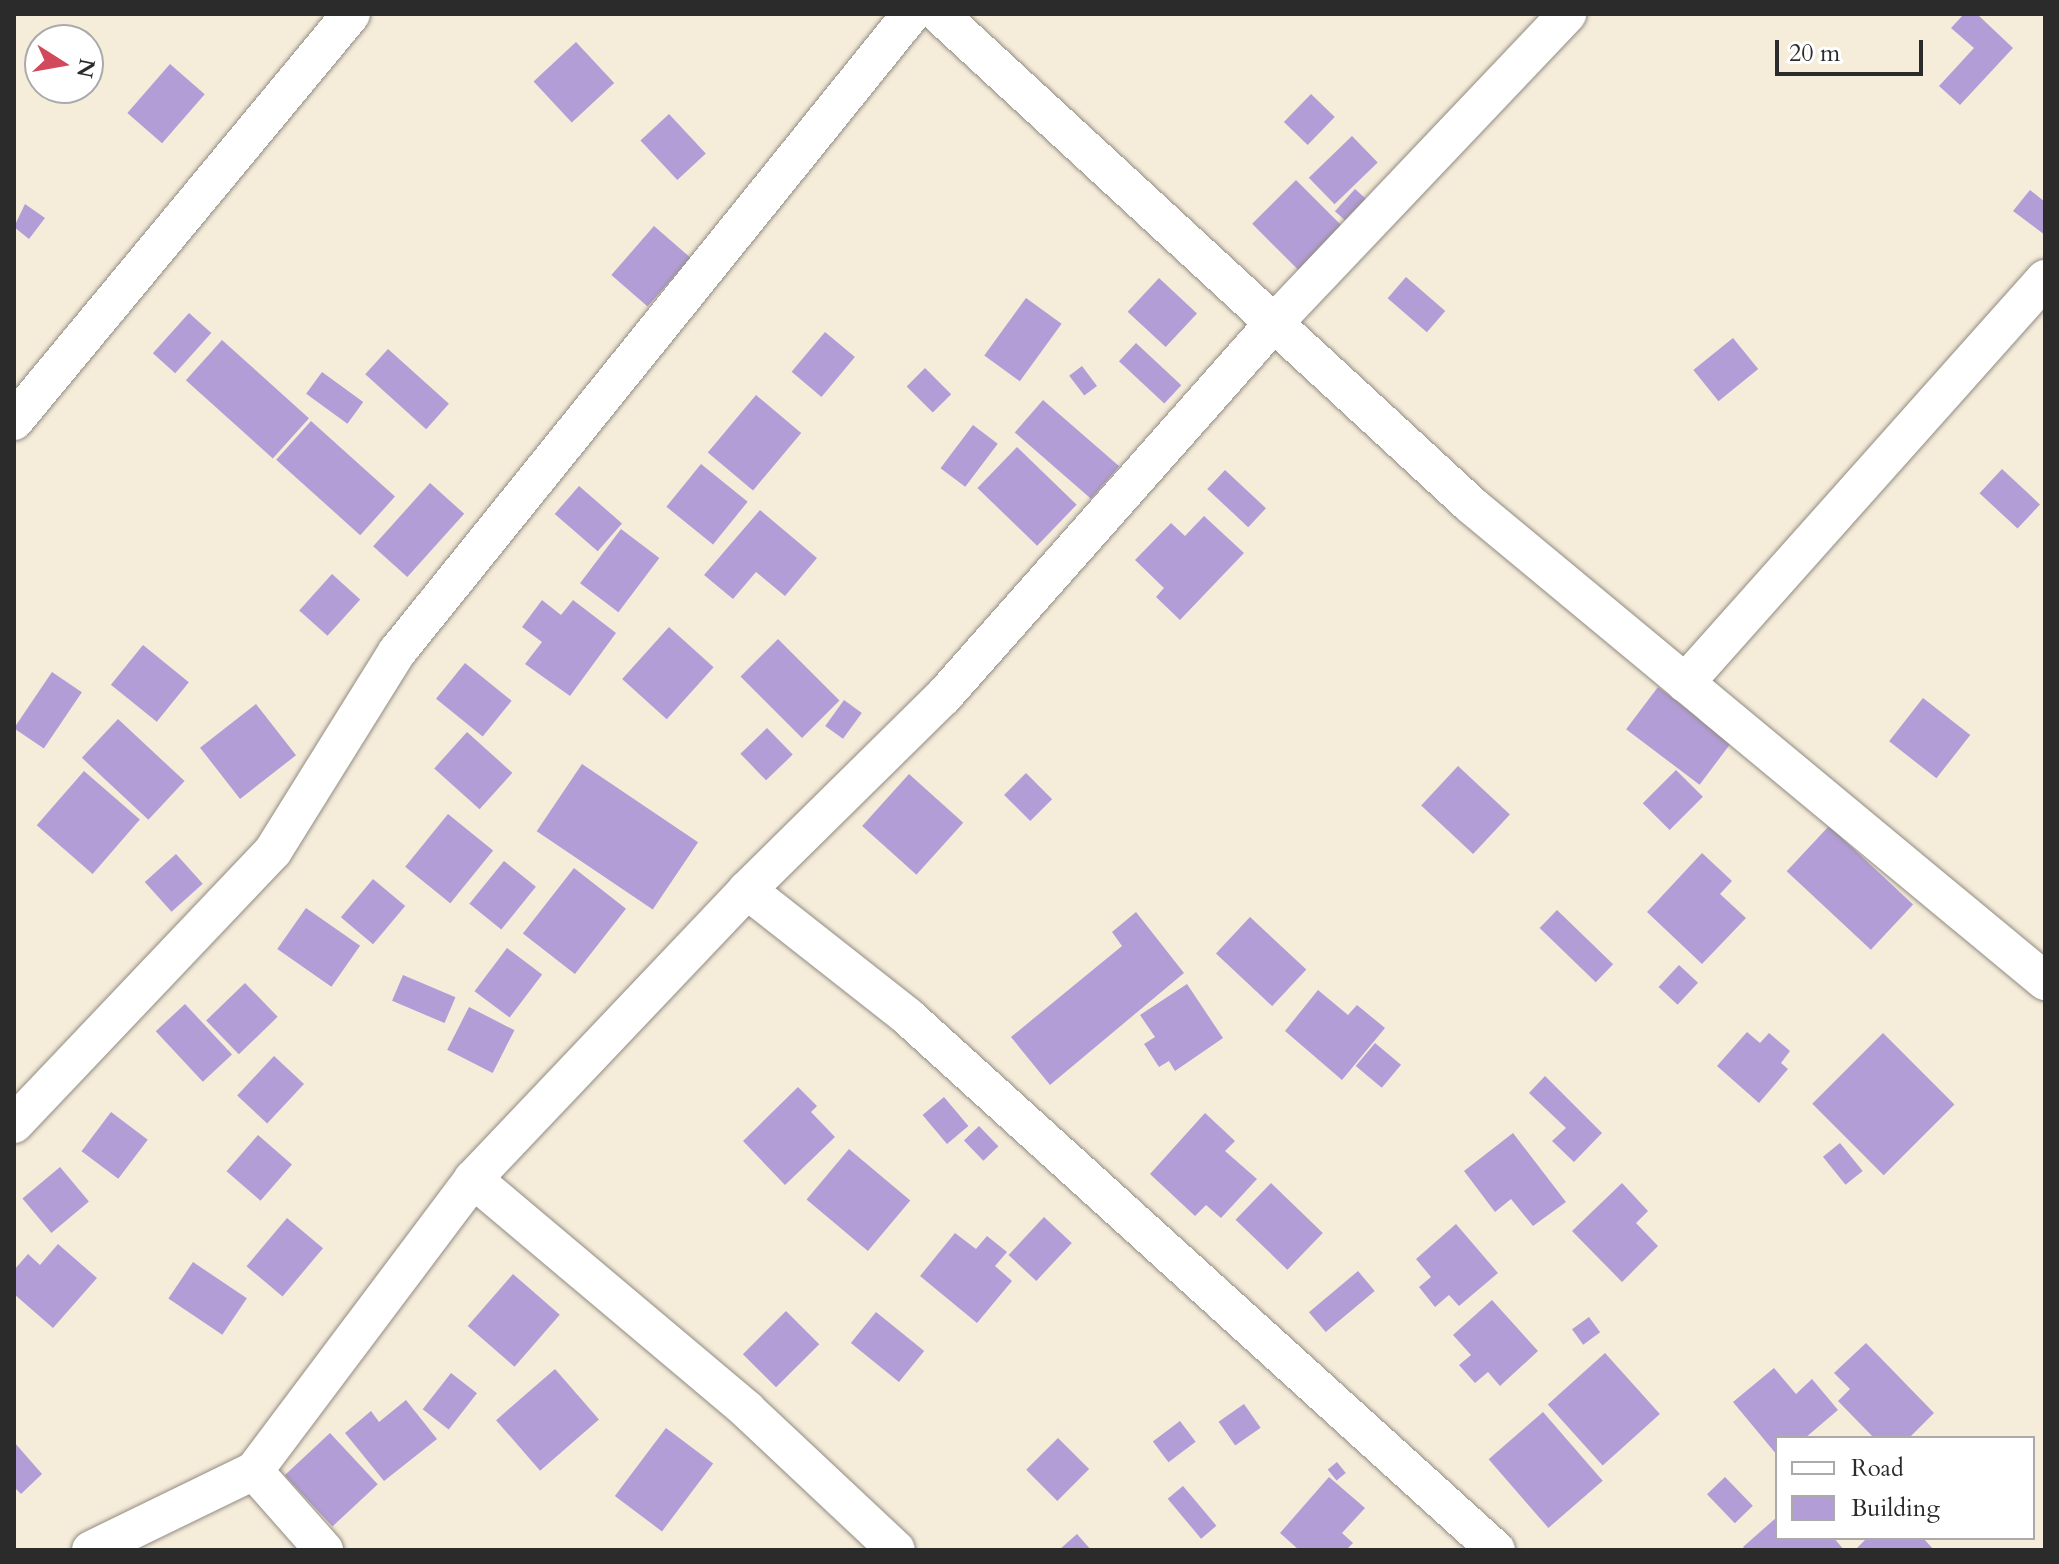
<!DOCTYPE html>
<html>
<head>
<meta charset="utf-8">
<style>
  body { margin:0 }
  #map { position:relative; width:2059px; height:1564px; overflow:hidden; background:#f6ecda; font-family:Cardo,serif }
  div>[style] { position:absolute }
  .building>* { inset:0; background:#b39dd7; transform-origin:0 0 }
  .roads { filter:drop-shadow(0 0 2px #908c82) drop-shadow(0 0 2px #908c82) }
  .minor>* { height:38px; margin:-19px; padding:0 19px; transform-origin:19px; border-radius:19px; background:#fff }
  span { translate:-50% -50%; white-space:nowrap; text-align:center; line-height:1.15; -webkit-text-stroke:8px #fff; paint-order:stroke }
  .frame { position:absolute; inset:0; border:16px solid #2b2b2b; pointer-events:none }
  .legend { position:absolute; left:1775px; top:1436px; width:260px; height:104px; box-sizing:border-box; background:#fff; border:2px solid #aaa; margin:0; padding:10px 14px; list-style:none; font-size:24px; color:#2b2b2b }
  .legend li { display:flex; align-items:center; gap:16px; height:40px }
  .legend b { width:40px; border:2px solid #aaa }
  .north { position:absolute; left:24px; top:24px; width:80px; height:80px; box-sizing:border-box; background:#fff; border:2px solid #aaa; border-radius:50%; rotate:101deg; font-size:22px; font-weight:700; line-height:32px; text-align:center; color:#2b2b2b }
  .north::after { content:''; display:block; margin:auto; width:28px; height:36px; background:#d1495b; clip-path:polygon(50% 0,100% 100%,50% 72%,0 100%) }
  .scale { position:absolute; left:1775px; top:40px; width:148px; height:36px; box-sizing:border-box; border:4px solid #2b2b2b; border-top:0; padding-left:10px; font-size:24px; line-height:28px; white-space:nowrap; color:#2b2b2b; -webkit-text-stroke:6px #fff; paint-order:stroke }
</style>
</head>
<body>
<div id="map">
  <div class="building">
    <i style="clip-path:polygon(1964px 14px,1977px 14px,2013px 48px,1960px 105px,1939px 86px,1974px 48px,1951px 28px)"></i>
    <i style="left:576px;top:42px;width:56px;height:58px;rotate:47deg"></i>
    <i style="left:170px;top:64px;width:46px;height:65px;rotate:41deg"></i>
    <i style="left:1311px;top:94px;width:33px;height:39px;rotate:44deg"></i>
    <i style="left:669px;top:114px;width:54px;height:39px;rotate:47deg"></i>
    <i style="left:1352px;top:136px;width:37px;height:60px;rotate:46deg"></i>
    <i style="left:1296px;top:180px;width:76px;height:62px;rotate:45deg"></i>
    <i style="left:1355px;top:189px;width:27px;height:30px;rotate:42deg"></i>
    <i style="clip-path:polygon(2030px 190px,2045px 202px,2045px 235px,2013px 211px)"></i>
    <i style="clip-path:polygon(25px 204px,45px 218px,29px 239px,14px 227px)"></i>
    <i style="left:654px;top:226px;width:48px;height:65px;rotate:41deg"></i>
    <i style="left:1406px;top:277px;width:52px;height:28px;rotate:41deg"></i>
    <i style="left:1159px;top:278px;width:52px;height:46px;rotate:43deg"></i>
    <i style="left:1026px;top:298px;width:44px;height:71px;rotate:36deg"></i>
    <i style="left:189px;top:313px;width:30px;height:54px;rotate:42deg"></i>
    <i style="left:825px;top:332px;width:39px;height:52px;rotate:40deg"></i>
    <i style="left:1733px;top:338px;width:40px;height:51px;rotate:51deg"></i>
    <i style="left:222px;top:340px;width:117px;height:54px;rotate:42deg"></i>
    <i style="left:1136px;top:343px;width:62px;height:25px;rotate:43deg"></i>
    <i style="left:388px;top:349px;width:82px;height:34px;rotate:42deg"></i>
    <i style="left:1082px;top:366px;width:25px;height:16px;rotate:53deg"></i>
    <i style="left:925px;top:368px;width:37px;height:26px;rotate:45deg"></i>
    <i style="left:322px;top:372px;width:51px;height:27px;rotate:36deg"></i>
    <i style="left:756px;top:395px;width:59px;height:75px;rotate:40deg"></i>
    <i style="left:1043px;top:400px;width:101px;height:43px;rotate:41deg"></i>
    <i style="left:311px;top:421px;width:113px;height:52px;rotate:42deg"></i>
    <i style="left:973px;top:425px;width:31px;height:54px;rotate:37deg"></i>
    <i style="left:1017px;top:447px;width:83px;height:57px;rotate:44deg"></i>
    <i style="left:701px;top:464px;width:60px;height:55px;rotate:39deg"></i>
    <i style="left:2002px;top:469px;width:52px;height:33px;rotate:43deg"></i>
    <i style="left:1225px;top:470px;width:56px;height:26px;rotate:43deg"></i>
    <i style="left:430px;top:483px;width:46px;height:85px;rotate:42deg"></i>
    <i style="left:579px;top:486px;width:57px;height:37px;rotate:41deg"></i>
    <i style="clip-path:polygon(760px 510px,817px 558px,785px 596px,756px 572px,733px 599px,704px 575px)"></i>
    <i style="clip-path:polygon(1204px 516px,1244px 553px,1180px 620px,1156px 597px,1164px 588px,1135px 560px,1171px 523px,1185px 536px)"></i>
    <i style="left:621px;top:529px;width:48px;height:68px;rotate:37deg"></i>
    <i style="left:332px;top:574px;width:38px;height:49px;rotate:42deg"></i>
    <i style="clip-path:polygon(542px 600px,561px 615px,573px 600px,616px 633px,570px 696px,525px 664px,542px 642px,522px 627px)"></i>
    <i style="left:669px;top:627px;width:60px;height:70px;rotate:42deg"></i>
    <i style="left:778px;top:639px;width:87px;height:53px;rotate:45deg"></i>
    <i style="left:143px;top:645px;width:59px;height:51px;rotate:39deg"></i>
    <i style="left:465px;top:663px;width:60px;height:46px;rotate:39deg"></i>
    <i style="left:52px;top:672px;width:36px;height:68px;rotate:34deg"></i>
    <i style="left:1658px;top:687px;width:92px;height:53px;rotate:37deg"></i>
    <i style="left:1923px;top:698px;width:60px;height:55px;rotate:38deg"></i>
    <i style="left:844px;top:700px;width:22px;height:32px;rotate:36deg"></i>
    <i style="left:256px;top:704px;width:65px;height:71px;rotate:52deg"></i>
    <i style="left:118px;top:719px;width:91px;height:53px;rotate:43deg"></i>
    <i style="left:767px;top:728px;width:37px;height:37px;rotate:46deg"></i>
    <i style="left:467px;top:732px;width:61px;height:49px;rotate:42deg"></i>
    <i style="left:582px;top:764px;width:140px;height:81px;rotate:34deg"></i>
    <i style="left:1458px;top:766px;width:71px;height:54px;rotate:43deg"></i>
    <i style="left:1676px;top:770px;width:38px;height:47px;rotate:45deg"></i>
    <i style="left:84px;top:771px;width:74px;height:72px;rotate:41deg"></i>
    <i style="left:1026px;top:773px;width:37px;height:31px;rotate:45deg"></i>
    <i style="left:909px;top:774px;width:73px;height:70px;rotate:42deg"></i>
    <i style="left:448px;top:814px;width:58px;height:68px;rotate:39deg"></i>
    <i style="left:1829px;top:826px;width:115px;height:62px;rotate:43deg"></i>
    <i style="clip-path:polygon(1702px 853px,1732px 881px,1720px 894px,1746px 918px,1702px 964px,1647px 912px)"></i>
    <i style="left:176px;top:854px;width:40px;height:42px;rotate:48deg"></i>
    <i style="left:504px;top:861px;width:41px;height:55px;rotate:39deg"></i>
    <i style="left:574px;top:868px;width:66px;height:83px;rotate:38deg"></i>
    <i style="left:373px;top:879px;width:42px;height:50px;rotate:40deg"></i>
    <i style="left:306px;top:908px;width:66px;height:50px;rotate:35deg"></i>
    <i style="left:1557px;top:910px;width:78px;height:25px;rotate:44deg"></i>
    <i style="clip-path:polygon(1136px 912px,1184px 973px,1050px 1085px,1011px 1037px,1122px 946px,1112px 932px)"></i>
    <i style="left:1250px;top:917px;width:77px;height:50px;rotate:43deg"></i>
    <i style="left:507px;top:948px;width:44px;height:54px;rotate:37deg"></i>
    <i style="left:1679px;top:965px;width:26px;height:30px;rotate:43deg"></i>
    <i style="left:403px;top:975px;width:57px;height:28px;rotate:23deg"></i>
    <i style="left:245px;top:983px;width:47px;height:54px;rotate:46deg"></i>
    <i style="clip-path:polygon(1187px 984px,1223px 1038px,1175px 1071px,1169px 1061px,1159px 1067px,1144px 1044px,1155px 1037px,1140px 1015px)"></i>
    <i style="clip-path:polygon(1318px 990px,1348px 1015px,1357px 1005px,1385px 1028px,1342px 1080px,1285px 1031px)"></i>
    <i style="left:185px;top:1004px;width:69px;height:40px;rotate:47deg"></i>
    <i style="left:469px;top:1007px;width:51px;height:48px;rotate:27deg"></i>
    <i style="clip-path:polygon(1747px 1032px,1760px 1043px,1769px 1033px,1790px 1051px,1781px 1063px,1788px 1069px,1759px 1103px,1717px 1066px)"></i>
    <i style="left:1883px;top:1033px;width:101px;height:100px;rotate:45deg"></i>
    <i style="left:1375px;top:1043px;width:34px;height:30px;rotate:40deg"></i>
    <i style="left:274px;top:1056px;width:41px;height:54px;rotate:43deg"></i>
    <i style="clip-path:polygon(1545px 1076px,1602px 1133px,1574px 1162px,1552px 1141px,1566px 1128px,1529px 1093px)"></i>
    <i style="clip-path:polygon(798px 1087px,817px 1106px,811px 1112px,835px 1137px,785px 1185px,743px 1141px)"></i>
    <i style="left:944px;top:1097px;width:38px;height:28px;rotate:50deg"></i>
    <i style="left:111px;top:1112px;width:46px;height:49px;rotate:37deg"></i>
    <i style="clip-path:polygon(1205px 1113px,1235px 1141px,1225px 1151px,1257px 1179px,1221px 1218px,1206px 1205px,1195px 1216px,1150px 1174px)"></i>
    <i style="left:979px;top:1126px;width:28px;height:21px;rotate:46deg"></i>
    <i style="clip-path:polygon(1513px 1133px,1566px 1202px,1533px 1226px,1511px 1199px,1495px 1212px,1464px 1171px)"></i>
    <i style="left:258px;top:1135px;width:45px;height:48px;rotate:41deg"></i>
    <i style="left:1840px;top:1143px;width:36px;height:22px;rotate:51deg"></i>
    <i style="left:849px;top:1149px;width:80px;height:66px;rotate:40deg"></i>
    <i style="left:60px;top:1167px;width:45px;height:49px;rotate:50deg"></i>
    <i style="left:1271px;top:1183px;width:72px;height:51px;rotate:44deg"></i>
    <i style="clip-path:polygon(1622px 1183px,1648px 1211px,1636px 1223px,1658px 1246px,1622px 1282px,1572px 1231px)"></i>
    <i style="left:1044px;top:1217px;width:38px;height:52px;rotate:43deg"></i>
    <i style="left:287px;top:1218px;width:47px;height:63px;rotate:40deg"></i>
    <i style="clip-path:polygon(1456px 1224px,1498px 1273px,1459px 1306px,1449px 1295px,1435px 1307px,1419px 1287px,1431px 1277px,1416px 1259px)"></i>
    <i style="clip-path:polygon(955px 1233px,976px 1249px,987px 1236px,1007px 1252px,995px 1266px,1012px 1281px,977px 1323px,920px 1276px)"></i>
    <i style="clip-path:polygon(58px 1244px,97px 1278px,53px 1328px,14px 1294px,14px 1270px,28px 1254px,40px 1265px)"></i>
    <i style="left:193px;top:1262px;width:65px;height:44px;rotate:34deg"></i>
    <i style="left:1358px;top:1271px;width:26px;height:64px;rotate:50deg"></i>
    <i style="left:513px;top:1274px;width:62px;height:69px;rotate:41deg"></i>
    <i style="clip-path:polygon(1492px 1300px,1538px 1351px,1500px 1386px,1488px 1372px,1475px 1383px,1459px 1365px,1471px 1355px,1453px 1335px)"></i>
    <i style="left:786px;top:1311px;width:47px;height:61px;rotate:45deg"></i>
    <i style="left:876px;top:1312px;width:62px;height:40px;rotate:39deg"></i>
    <i style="left:1589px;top:1317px;width:19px;height:21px;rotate:54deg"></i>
    <i style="clip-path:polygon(1866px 1343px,1934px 1413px,1909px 1438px,1874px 1438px,1838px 1401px,1850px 1389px,1834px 1373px)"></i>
    <i style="left:1605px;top:1353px;width:82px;height:77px;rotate:48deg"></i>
    <i style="clip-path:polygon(1774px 1368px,1796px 1394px,1812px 1379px,1838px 1410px,1805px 1438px,1777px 1438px,1777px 1455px,1733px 1402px)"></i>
    <i style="left:555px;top:1369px;width:67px;height:78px;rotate:49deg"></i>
    <i style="left:451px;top:1373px;width:33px;height:46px;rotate:38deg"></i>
    <i style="clip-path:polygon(406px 1400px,437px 1439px,384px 1481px,345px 1433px,371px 1411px,379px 1422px)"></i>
    <i style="left:1244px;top:1404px;width:29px;height:31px;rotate:55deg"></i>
    <i style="left:1543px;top:1412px;width:91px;height:72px;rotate:49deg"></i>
    <i style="left:1180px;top:1421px;width:26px;height:34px;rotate:53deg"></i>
    <i style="left:666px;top:1428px;width:59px;height:85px;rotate:37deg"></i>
    <i style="left:330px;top:1433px;width:70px;height:62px;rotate:47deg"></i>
    <i style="left:1058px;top:1438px;width:44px;height:45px;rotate:45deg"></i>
    <i style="clip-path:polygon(14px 1442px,42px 1474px,21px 1494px,14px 1487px)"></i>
    <i style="left:1337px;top:1462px;width:14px;height:12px;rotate:51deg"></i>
    <i style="clip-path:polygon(1329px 1477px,1365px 1508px,1342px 1533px,1353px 1543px,1346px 1550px,1299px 1550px,1280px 1533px)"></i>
    <i style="left:1725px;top:1477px;width:40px;height:25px;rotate:46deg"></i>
    <i style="left:1183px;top:1486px;width:52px;height:20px;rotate:50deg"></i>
    <i style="clip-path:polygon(1777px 1517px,1777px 1538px,1834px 1538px,1844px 1550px,1746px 1550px,1743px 1547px)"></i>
    <i style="clip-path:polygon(1077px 1534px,1091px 1550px,1059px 1550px)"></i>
    <i style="clip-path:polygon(1867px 1538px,1923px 1538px,1934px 1550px,1855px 1550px)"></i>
  </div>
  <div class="roads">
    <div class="minor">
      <i style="left:939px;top:14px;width:724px;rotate:42.7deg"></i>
      <i style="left:1471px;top:505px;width:746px;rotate:39.67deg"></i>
      <i style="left:14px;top:421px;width:528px;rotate:-50.37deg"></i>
      <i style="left:1685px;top:683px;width:541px;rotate:-48.3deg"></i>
      <i style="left:747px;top:890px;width:204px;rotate:38.2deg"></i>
      <i style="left:907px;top:1016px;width:795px;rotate:42.2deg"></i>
      <i style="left:14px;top:1124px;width:376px;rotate:-46.5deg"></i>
      <i style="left:273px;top:851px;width:234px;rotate:-58.1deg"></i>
      <i style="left:397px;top:652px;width:819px;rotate:-51.14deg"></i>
      <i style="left:473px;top:1179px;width:358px;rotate:40.1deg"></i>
      <i style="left:747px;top:1410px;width:204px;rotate:43.2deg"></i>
      <i style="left:254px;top:1471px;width:106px;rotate:48.5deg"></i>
      <i style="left:91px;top:1550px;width:181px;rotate:-25.9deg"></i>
      <i style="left:254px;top:1471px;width:365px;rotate:-53.1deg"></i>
      <i style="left:473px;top:1179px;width:398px;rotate:-46.5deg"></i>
      <i style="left:747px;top:890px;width:275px;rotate:-44.6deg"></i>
      <i style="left:943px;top:697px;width:499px;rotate:-48.5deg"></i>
      <i style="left:1274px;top:323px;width:426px;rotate:-46.5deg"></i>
    </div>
  </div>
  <div class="frame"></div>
  <ul class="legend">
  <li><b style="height:10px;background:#fff"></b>Road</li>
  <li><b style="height:22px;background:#b39dd7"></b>Building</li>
  </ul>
  <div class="north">N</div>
  <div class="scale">20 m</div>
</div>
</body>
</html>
